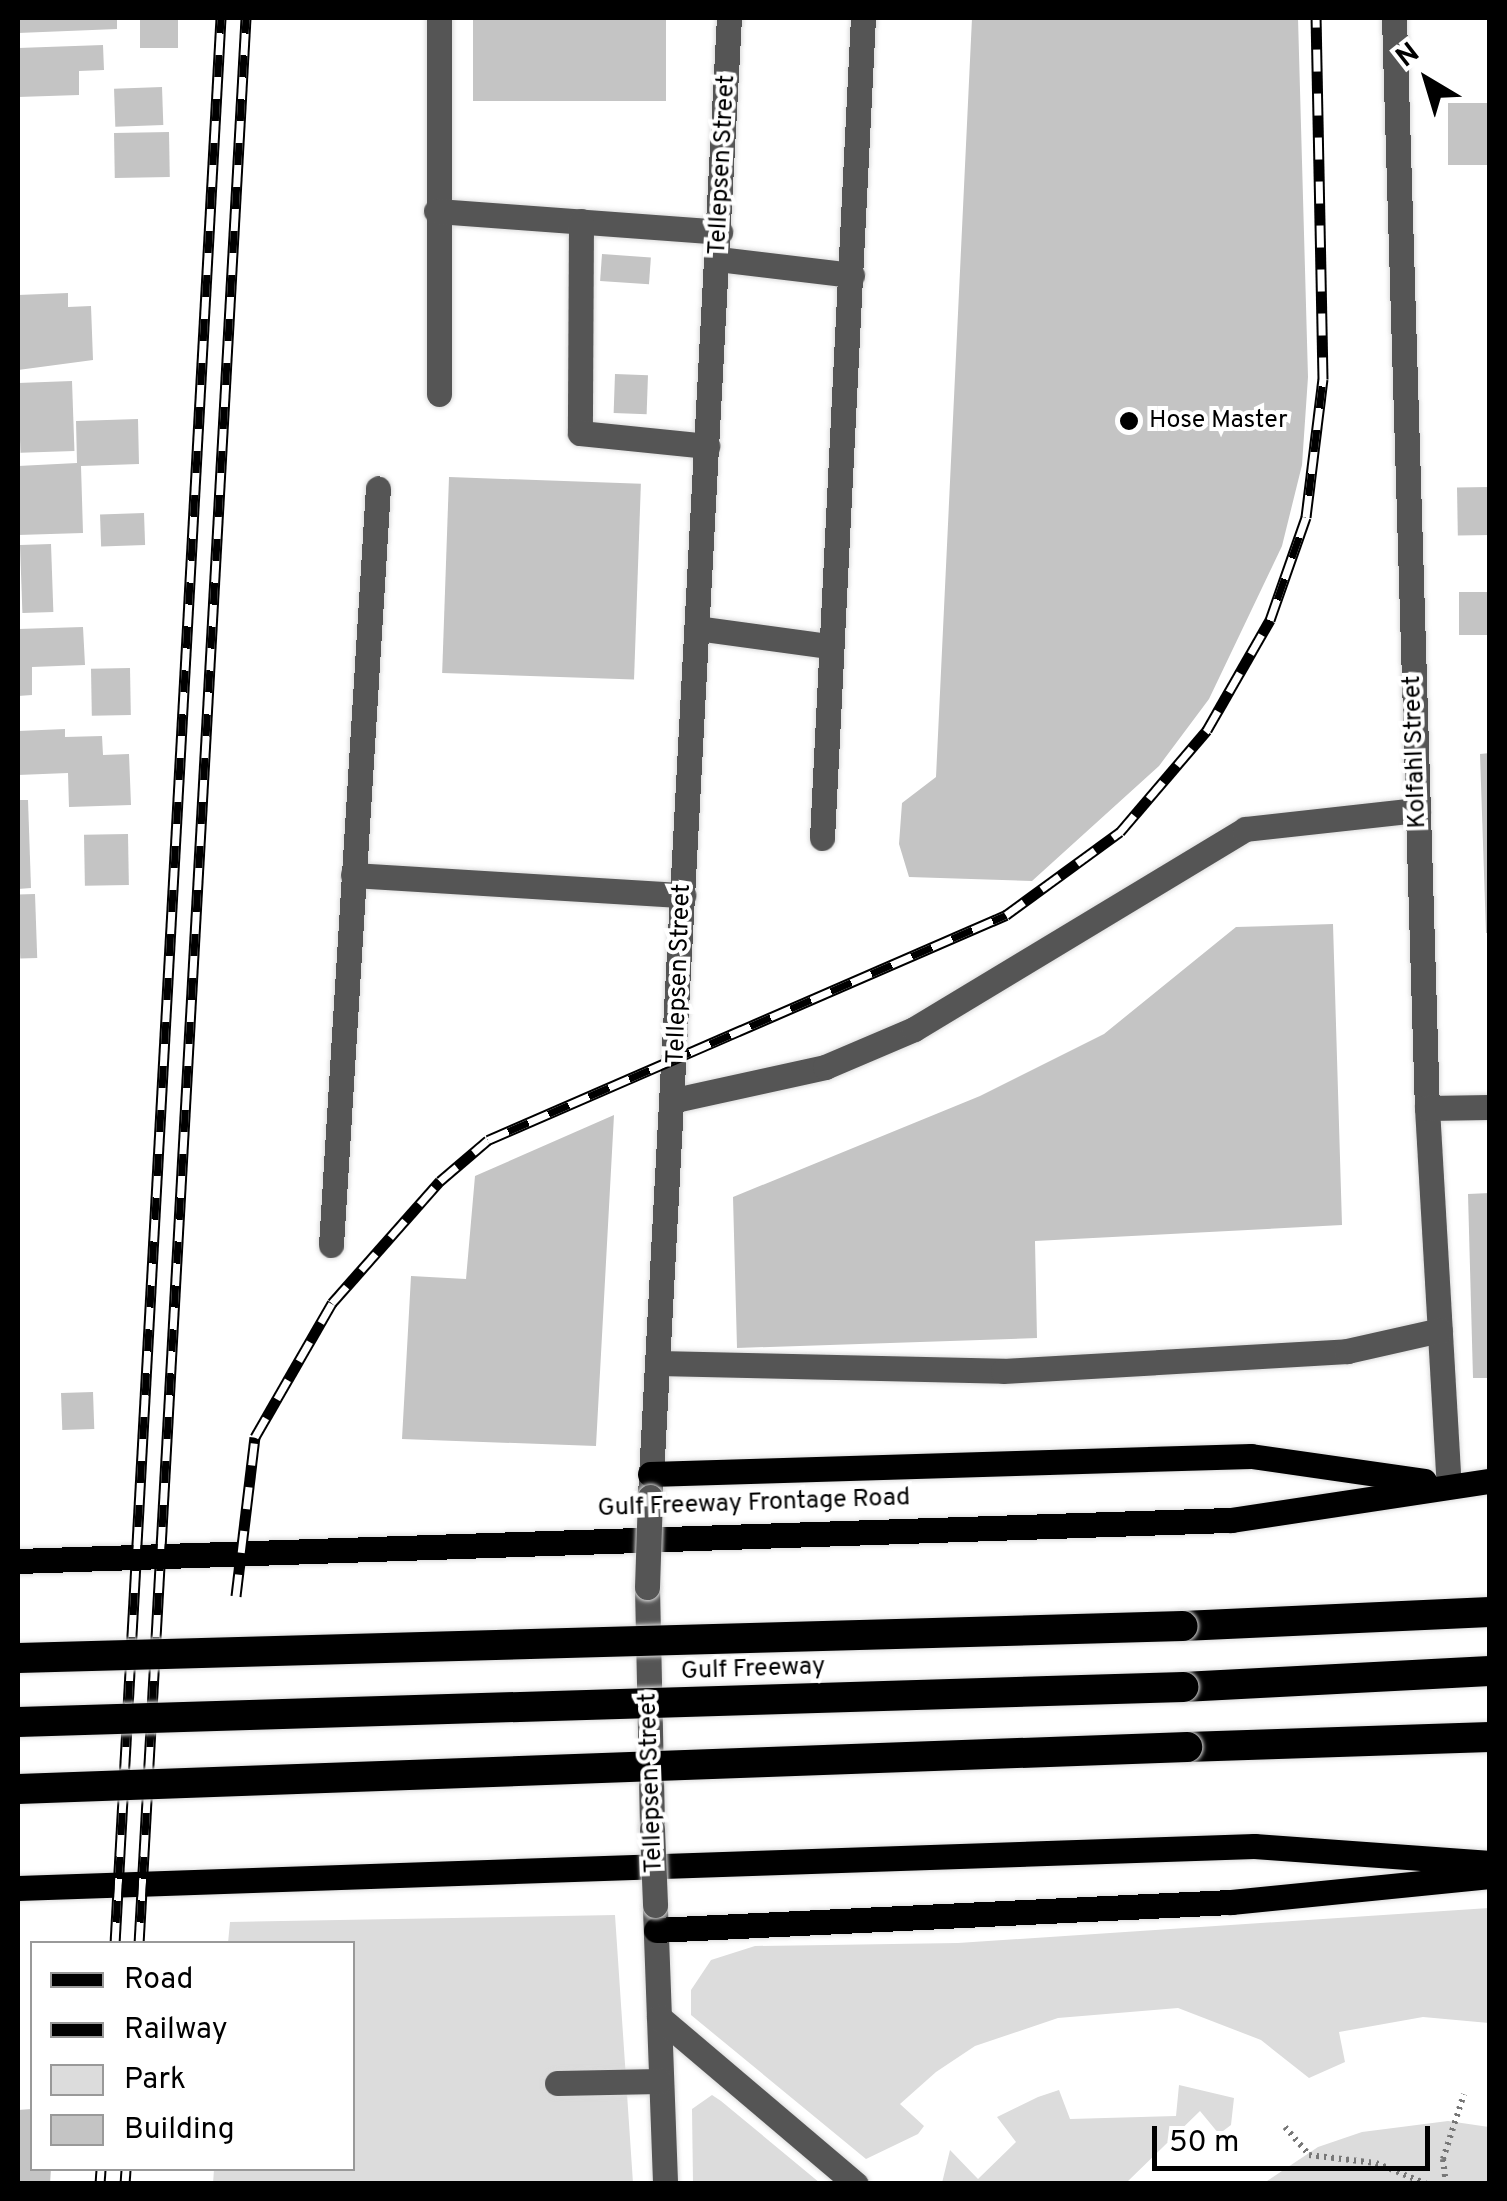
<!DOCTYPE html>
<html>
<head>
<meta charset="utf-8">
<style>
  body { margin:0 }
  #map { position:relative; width:1507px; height:2201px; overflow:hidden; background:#fff; font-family:Overpass,sans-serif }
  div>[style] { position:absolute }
  .green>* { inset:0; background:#dcdcdc }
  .building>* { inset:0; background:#c4c4c4; transform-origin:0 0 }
  .path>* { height:6px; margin-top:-3px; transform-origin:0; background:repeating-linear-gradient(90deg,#777 0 2.5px,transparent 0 7.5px) }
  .roads { filter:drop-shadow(0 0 2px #dbdbdb) drop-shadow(0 0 2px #dbdbdb) }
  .minor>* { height:25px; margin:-12.5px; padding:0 12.5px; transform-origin:12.5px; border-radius:12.5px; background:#555 }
  .major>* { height:25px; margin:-12.5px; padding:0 12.5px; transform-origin:12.5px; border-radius:12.5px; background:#000 }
  .highway>* { height:30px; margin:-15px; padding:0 15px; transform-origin:15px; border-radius:15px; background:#000 }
  .rail>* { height:11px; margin-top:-5.5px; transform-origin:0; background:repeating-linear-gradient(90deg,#fff 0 22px,#000 0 44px); box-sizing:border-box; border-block:2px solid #000 }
  .bridges { filter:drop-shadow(0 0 2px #dbdbdb) drop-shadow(0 0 2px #dbdbdb) }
  .minor-bridge>* { height:25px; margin:-12.5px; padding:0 12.5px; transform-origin:12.5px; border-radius:12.5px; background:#555 }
  .highway-bridge>* { height:30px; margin:-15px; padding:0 15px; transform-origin:15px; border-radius:15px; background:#000 }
  .dots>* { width:28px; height:28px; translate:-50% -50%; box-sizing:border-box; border:5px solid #fff; border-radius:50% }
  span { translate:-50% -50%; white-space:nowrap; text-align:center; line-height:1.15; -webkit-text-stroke:8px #fff; paint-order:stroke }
  .street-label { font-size:25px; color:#000 }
  .poi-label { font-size:25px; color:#000 }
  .left { translate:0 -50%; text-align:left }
  .frame { position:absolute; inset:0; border:20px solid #000; pointer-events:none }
  .legend { position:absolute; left:30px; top:1941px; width:325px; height:230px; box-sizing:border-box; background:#fff; border:2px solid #999; margin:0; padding:12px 18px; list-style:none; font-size:30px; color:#000 }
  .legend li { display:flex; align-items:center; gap:20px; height:50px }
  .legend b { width:50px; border:2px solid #999 }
  .north { position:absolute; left:1377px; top:30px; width:100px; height:100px; -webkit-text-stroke:8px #fff; paint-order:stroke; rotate:322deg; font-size:28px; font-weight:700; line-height:40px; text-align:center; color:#000 }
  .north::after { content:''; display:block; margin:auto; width:35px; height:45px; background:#000; clip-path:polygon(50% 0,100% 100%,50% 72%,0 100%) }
  .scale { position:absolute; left:1152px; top:2126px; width:278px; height:45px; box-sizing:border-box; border:5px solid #000; border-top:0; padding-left:12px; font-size:30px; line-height:35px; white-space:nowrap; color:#000; -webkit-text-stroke:8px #fff; paint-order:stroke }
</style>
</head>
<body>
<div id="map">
  <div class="green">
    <i style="clip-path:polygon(1489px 1908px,1489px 2023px,1423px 2017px,1339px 2032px,1345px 2062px,1309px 2078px,1261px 2040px,1178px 2008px,1058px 2018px,975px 2046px,936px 2072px,900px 2104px,924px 2126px,918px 2134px,866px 2159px,691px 2015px,691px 1990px,711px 1960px,755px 1946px,958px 1943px)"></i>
    <i style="clip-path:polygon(615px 1915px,633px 2183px,213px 2184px,214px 2169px,352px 2168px,352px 1944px,228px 1943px,230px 1922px)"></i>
    <i style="clip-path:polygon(1179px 2085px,1234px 2098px,1231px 2125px,1219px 2134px,1200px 2111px,1126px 2183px,942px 2183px,950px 2150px,978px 2179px,1016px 2142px,997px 2117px,1038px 2097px,1059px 2090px,1070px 2119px,1176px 2116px)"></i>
    <i style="clip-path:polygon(712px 2095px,721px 2101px,820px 2183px,693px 2183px,692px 2109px)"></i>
    <i style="clip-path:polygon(1448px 2121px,1489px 2127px,1489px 2183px,1264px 2183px,1318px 2147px,1362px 2132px)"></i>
  </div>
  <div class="building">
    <i style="clip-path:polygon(18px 18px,117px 18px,117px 29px,18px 33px)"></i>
    <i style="left:140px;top:18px;width:38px;height:30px"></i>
    <i style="left:473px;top:18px;width:193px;height:83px"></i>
    <i style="clip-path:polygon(972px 18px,1298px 18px,1308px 377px,1302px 465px,1282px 546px,1209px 699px,1159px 766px,1032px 881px,909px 877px,899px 844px,902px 803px,936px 777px)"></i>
    <i style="clip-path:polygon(103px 45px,104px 70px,79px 71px,79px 95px,18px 97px,18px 48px)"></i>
    <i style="left:162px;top:87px;width:38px;height:48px;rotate:88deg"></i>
    <i style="left:1490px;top:103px;width:62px;height:42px;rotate:90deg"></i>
    <i style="left:169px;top:132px;width:45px;height:55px;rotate:89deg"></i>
    <i style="left:602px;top:254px;width:49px;height:27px;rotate:4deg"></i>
    <i style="clip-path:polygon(68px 293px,68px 307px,91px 306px,93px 360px,18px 370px,18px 295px)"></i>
    <i style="left:615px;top:374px;width:33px;height:39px;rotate:2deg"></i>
    <i style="left:72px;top:381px;width:70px;height:54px;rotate:88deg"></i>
    <i style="clip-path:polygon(138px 419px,139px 464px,81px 466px,83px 533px,18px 535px,18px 466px,77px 463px,76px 421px)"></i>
    <i style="left:449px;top:477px;width:192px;height:196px;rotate:2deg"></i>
    <i style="left:1489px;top:487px;width:48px;height:32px;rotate:89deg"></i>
    <i style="left:144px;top:513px;width:32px;height:44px;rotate:88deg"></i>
    <i style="left:51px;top:544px;width:68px;height:31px;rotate:88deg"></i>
    <i style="left:1490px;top:592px;width:43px;height:31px;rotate:90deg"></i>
    <i style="clip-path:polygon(83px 627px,85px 665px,32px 667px,32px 695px,18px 696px,18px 629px)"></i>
    <i style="left:130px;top:668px;width:47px;height:39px;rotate:89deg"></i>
    <i style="clip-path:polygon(65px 729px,65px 737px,102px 736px,103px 755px,129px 754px,131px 805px,69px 807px,68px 773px,18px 775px,18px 731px)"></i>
    <i style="clip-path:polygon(1490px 753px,1490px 933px,1486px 933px,1480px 754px)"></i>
    <i style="clip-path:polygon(18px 800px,28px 800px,31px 888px,18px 889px)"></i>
    <i style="left:128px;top:834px;width:51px;height:44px;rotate:89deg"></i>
    <i style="left:35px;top:894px;width:64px;height:17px;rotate:88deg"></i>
    <i style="clip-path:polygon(1333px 924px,1342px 1225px,1035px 1241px,1037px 1338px,737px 1348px,733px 1197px,980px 1096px,1104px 1034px,1236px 927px)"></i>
    <i style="clip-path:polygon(614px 1115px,596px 1446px,402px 1439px,411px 1276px,466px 1279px,475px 1176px)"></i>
    <i style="clip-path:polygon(1490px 1193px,1490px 1378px,1473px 1378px,1468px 1194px)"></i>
    <i style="left:93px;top:1392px;width:37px;height:32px;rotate:88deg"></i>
    <i style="clip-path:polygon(32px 2109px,32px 2168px,51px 2168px,50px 2184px,18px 2184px,18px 2110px)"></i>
  </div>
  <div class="path">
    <i style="left:1285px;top:2127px;width:37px;rotate:49deg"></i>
    <i style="left:1309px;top:2155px;width:67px;rotate:6.8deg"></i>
    <i style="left:1376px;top:2163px;width:55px;rotate:22.4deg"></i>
    <i style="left:1446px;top:2184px;width:25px;rotate:-97deg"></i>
    <i style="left:1443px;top:2159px;width:68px;rotate:-72.1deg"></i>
  </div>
  <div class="roads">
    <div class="minor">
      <i style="left:439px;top:18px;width:376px;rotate:90deg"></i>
      <i style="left:1394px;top:18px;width:1090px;rotate:88.27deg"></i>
      <i style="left:1427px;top:1108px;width:378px;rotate:86.7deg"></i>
      <i style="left:436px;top:211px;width:285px;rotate:4.2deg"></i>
      <i style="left:581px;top:221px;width:212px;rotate:90.3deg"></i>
      <i style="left:580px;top:433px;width:128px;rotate:5.8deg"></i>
      <i style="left:718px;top:259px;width:135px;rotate:6.8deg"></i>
      <i style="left:697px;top:628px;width:132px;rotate:7.8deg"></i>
      <i style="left:822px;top:838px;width:821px;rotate:-87.14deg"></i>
      <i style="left:353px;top:875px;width:331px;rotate:3.5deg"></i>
      <i style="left:675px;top:1100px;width:154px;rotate:-12.4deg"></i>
      <i style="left:825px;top:1067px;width:97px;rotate:-23.1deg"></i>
      <i style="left:914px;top:1029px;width:387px;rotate:-31.1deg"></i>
      <i style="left:1245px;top:829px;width:174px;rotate:-6.3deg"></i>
      <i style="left:1427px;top:1108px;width:63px;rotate:-0.9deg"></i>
      <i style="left:331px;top:1245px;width:758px;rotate:-86.45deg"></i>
      <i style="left:658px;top:1363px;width:345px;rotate:1.3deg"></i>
      <i style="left:1003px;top:1371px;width:345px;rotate:-3.3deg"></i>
      <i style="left:1347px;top:1351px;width:95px;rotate:-12.7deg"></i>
      <i style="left:650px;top:1495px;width:1479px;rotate:-86.94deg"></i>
      <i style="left:647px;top:1587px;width:242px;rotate:88.8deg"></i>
      <i style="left:655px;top:1909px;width:275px;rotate:87.9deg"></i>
      <i style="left:659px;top:2017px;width:258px;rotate:40.3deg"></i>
      <i style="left:557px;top:2083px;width:103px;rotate:-1.1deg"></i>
    </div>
    <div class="major">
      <i style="left:650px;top:1474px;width:601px;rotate:-1.72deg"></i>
      <i style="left:1251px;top:1456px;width:175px;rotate:8.2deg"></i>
      <i style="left:18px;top:1561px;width:1214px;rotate:-1.94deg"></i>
      <i style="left:1231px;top:1520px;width:262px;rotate:-8.6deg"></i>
      <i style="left:18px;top:1888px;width:1237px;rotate:-1.95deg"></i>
      <i style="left:1254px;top:1846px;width:237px;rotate:4.1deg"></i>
      <i style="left:656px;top:1930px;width:576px;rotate:-2.79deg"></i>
      <i style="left:1231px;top:1902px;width:260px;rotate:-5.7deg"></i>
    </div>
    <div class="highway">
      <i style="left:1183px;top:1626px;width:307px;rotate:-2.6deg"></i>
      <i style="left:1183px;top:1687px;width:307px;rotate:-3deg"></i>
      <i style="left:1187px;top:1747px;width:303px;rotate:-1.9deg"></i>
    </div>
  </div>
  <div class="rail">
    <i style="left:236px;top:1596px;width:160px;rotate:-83.2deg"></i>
    <i style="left:255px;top:1437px;width:155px;rotate:-60.1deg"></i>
    <i style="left:332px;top:1303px;width:163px;rotate:-48.5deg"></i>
    <i style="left:440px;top:1181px;width:63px;rotate:-40.5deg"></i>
    <i style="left:488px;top:1140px;width:565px;rotate:-23.48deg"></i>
    <i style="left:1006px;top:915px;width:141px;rotate:-36.1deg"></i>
    <i style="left:1120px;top:832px;width:134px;rotate:-49.5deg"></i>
    <i style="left:1207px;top:730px;width:127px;rotate:-60.2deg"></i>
    <i style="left:1270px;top:620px;width:109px;rotate:-70.7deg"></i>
    <i style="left:1306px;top:517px;width:139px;rotate:-83deg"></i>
    <i style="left:1323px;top:379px;width:361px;rotate:-91.1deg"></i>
    <i style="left:115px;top:1944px;width:1929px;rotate:-86.85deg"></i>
    <i style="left:139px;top:1944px;width:1929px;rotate:-86.82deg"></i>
    <i style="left:100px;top:2184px;width:16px;rotate:-86deg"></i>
    <i style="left:125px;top:2184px;width:16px;rotate:-86deg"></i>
  </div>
  <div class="bridges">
    <div class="minor-bridge">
      <i style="left:647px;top:1587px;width:90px;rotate:-88.1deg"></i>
      <i style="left:652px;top:1829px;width:76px;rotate:87.7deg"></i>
    </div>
    <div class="highway-bridge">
      <i style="left:18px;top:1658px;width:1165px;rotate:-1.57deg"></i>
      <i style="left:18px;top:1722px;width:1166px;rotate:-1.72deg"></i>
      <i style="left:18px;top:1789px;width:1170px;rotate:-2.06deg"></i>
    </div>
  </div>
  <div class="dots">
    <i style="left:1129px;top:421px;background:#000"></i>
  </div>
  <div class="street-label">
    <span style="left:723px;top:165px;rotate:-87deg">Tellepsen Street</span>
    <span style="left:1416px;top:752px;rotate:-92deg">Kolfahl Street</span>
    <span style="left:680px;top:974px;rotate:-88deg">Tellepsen Street</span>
    <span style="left:754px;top:1504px;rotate:-2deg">Gulf Freeway Frontage Road</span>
    <span style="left:753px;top:1670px;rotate:-2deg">Gulf Freeway</span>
    <span style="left:652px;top:1783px;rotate:-92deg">Tellepsen Street</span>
  </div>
  <div class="poi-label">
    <span class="left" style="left:1149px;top:421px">Hose Master</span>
  </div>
  <div class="frame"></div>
  <ul class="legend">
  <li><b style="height:12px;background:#000"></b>Road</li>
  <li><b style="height:12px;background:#000"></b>Railway</li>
  <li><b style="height:28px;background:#dcdcdc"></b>Park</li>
  <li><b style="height:28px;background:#c4c4c4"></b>Building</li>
  </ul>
  <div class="north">N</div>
  <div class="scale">50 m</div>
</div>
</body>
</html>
